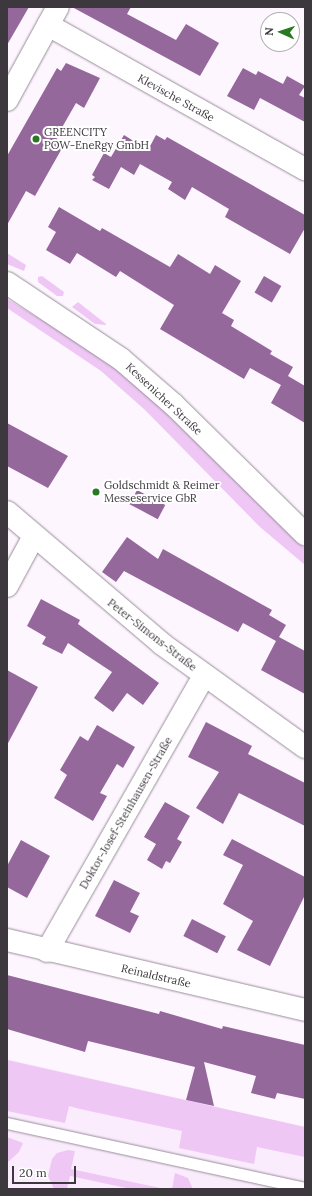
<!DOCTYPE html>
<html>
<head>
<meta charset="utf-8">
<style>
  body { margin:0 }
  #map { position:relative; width:312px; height:1196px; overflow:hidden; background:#fef6ff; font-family:Lora,serif }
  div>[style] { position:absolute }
  .built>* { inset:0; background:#faecfc }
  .green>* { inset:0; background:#efc7f5 }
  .building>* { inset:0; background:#95689c; transform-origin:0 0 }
  .roads { filter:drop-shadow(0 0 1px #988c9a) drop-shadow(0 0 1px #988c9a) }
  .lane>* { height:11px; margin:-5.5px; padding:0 5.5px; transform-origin:5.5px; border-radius:5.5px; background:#fff }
  .street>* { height:22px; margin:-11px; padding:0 11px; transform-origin:11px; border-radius:11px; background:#fff }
  .secondary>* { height:22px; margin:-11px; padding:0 11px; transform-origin:11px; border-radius:11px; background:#fff }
  .dots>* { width:11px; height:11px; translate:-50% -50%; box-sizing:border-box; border:2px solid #fff; border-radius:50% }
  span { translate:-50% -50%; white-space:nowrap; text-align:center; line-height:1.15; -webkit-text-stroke:4px #fff; paint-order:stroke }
  .street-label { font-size:11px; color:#3d383e }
  .poi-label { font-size:11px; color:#3d383e }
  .left { translate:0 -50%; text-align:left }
  .frame { position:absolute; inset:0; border:8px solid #3d383e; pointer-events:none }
  .north { position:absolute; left:260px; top:12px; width:40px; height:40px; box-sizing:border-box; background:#fff; border:1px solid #b1afb2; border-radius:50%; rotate:273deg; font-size:11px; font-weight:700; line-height:16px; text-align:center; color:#3d383e }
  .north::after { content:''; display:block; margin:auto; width:14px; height:18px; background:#297822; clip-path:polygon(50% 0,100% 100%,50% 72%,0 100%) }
  .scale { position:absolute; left:12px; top:1166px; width:64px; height:18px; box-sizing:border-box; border:2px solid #3d383e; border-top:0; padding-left:5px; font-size:12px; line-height:14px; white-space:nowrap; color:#3d383e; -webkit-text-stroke:3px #fff; paint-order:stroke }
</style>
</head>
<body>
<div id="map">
  <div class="built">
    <i style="clip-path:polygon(7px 1059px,305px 1127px,305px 1189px,7px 1189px)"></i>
  </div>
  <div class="green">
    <i style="clip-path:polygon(7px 253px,26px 265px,24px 271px,7px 264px)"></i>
    <i style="clip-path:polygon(42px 276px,64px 292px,63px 296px,57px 296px,38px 282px,38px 277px)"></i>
    <i style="clip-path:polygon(7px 299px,80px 343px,132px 380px,305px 548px,305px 565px,260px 527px,145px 410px,101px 371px,7px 308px)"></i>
    <i style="clip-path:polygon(78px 302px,106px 324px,106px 325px,95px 324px,72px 307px)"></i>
    <i style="clip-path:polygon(7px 1060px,305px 1127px,305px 1157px,257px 1147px,254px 1164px,179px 1148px,182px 1131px,80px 1109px,69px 1106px,65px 1123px,7px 1111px)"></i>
    <i style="clip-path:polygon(7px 1137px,23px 1143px,19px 1152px,7px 1163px)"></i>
    <i style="clip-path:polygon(68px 1150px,75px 1151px,71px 1169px,165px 1189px,131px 1189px,70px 1176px,67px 1189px,54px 1189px,48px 1176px,52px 1159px,57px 1153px)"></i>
    <i style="clip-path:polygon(175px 1173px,188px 1178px,193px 1189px,172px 1189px)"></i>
  </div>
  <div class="building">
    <i style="clip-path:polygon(7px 7px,29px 7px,7px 45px)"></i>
    <i style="clip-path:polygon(72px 7px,131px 7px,127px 14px,176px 40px,186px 24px,219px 43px,200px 76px)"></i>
    <i style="clip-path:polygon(66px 63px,100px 78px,84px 108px,76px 103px,56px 138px,65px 143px,35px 196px,26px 191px,7px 225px,7px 156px,57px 68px,61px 71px)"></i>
    <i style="clip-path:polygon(243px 68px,256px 75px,258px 71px,283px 84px,287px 76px,305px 86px,299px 95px,305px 98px,305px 122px,260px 98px,254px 110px,227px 96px)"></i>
    <i style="clip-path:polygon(124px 135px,148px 150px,156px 135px,165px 140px,167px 137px,305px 215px,305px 228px,290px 254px,225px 217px,229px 209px,192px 187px,185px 200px,168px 189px,172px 182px,140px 164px,134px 175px,121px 167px,109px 189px,92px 180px,95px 177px,92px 175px,104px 153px,111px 157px)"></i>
    <i style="clip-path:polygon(59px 207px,100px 231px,102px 228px,170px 267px,178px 254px,210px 274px,215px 265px,241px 281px,222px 313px,234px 320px,231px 326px,272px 351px,270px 354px,293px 367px,288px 376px,305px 386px,305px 423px,271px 403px,281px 385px,250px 368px,244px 379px,160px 329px,174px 305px,120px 271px,116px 277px,77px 253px,70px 264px,46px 250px,56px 232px,48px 227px)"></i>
    <i style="left:264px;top:276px;width:20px;height:19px;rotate:30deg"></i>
    <i style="clip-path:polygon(7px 423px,68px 456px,48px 488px,7px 466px)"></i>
    <i style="left:137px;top:490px;width:32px;height:16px;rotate:28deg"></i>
    <i style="clip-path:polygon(127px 537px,158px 559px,163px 549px,272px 610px,269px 615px,286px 625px,279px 637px,305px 651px,305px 694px,261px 670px,276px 641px,243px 623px,238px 632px,124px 571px,116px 582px,102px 572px)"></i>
    <i style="clip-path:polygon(41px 599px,80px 620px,78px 624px,159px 683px,143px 705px,127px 693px,113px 712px,94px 698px,112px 672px,68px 643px,62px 654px,42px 644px,46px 637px,27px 626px)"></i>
    <i style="clip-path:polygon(7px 670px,38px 687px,7px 745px)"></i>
    <i style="clip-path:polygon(206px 722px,252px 746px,248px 754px,305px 783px,305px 826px,239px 793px,223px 824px,196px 808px,219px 772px,188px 757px)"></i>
    <i style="clip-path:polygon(97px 725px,135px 747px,123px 768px,117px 764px,100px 793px,107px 796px,93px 821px,54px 798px,67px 775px,60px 770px,80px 736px,88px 741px)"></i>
    <i style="clip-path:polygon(165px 802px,190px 816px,177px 839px,182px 842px,170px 863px,166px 861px,162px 869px,147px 860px,156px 844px,144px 837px)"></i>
    <i style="clip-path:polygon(232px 839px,305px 877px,305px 895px,270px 966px,237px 950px,253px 921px,223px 904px,243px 865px,223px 855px)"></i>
    <i style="clip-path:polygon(21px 840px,50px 856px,27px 898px,7px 887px,7px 866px)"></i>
    <i style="clip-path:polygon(114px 880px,140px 893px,130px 912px,139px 916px,130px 933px,95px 916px)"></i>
    <i style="left:192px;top:919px;width:38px;height:19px;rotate:27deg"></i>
    <i style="clip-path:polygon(7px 975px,159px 1014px,160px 1011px,222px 1029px,223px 1026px,305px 1045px,305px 1099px,277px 1093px,275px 1099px,251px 1093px,256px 1076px,204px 1062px,214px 1106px,186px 1100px,195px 1067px,88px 1041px,85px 1052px,7px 1029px)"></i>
  </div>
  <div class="roads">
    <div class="lane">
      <i style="left:7px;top:1123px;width:305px;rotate:12.3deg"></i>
    </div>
    <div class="street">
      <i style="left:48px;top:25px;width:295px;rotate:29.3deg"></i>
      <i style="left:7px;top:100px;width:106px;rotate:-61.3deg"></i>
      <i style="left:7px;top:512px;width:204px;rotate:40.4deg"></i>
      <i style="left:162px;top:644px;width:176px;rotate:35.8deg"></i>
      <i style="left:7px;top:586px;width:57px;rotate:-61.6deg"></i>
      <i style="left:7px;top:940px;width:306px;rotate:13.2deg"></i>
      <i style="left:47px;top:951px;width:317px;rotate:-60.3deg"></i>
    </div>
    <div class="secondary">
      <i style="left:7px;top:283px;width:137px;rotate:33.7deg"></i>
      <i style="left:121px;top:359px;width:70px;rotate:41deg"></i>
      <i style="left:174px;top:405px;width:184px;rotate:44.6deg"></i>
    </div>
  </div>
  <div class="dots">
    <i style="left:36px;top:139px;background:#297822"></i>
    <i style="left:96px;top:492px;background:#297822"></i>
  </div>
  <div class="street-label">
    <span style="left:176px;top:98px;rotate:29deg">Klevische Straße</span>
    <span style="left:164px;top:399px;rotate:43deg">Kessenicher Straße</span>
    <span style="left:152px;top:635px;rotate:38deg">Peter-Simons-Straße</span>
    <span style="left:126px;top:813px;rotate:-60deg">Doktor-Josef-Steinhausen-Straße</span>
    <span style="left:156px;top:976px;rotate:13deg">Reinaldstraße</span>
  </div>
  <div class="poi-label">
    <span class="left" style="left:44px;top:139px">GREENCITY<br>POW-EneRgy GmbH</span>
    <span class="left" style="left:104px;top:492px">Goldschmidt &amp; Reimer<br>Messeservice GbR</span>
  </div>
  <div class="frame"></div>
  <div class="north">N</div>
  <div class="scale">20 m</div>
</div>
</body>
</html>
